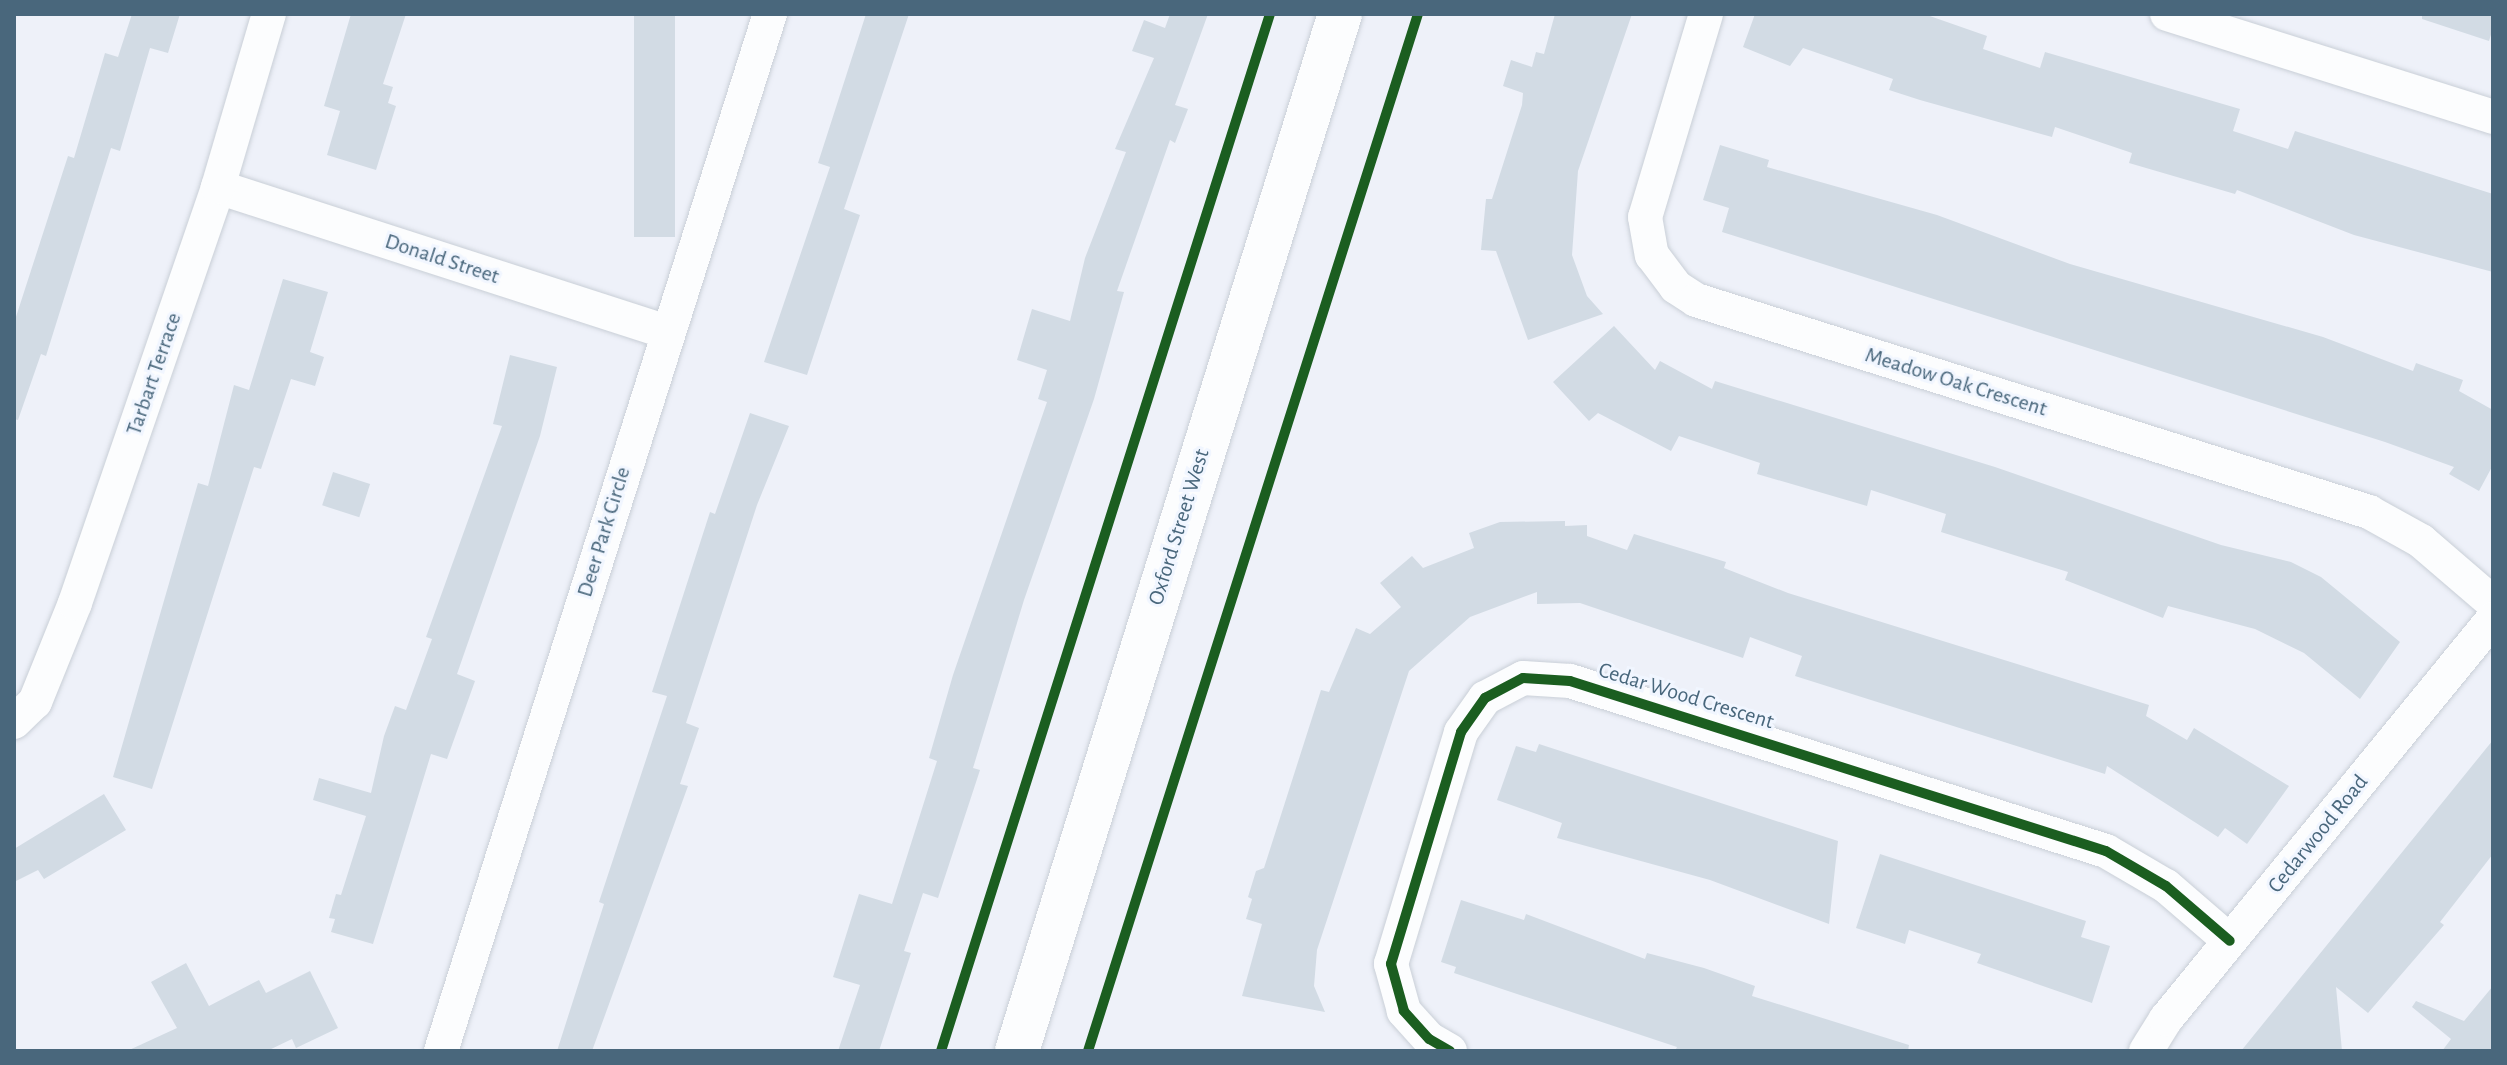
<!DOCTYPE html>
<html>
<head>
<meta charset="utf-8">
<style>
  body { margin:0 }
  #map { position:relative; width:2507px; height:1065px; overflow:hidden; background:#eef1f9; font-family:"Alegreya Sans",sans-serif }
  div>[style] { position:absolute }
  .building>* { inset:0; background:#d2dbe4; transform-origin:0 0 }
  .roads { filter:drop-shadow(0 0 2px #c9cfd7) drop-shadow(0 0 2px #c9cfd7) }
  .street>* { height:34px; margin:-17px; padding:0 17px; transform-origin:17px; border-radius:17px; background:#fcfdfe }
  .secondary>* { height:44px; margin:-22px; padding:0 22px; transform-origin:22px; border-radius:22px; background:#fcfdfe }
  .cycleway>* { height:10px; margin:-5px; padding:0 5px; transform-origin:5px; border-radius:5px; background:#1b5e20 }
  span { translate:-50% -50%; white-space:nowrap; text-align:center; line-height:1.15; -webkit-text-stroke:6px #f1f6ff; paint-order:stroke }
  .street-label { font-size:22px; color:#49677c }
  .frame { position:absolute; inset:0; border:16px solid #49677c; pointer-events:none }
</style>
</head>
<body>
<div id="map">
  <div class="building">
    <i style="clip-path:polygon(132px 14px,180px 14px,168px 53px,150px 48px,120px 151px,111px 148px,46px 356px,41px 354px,18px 420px,14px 419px,14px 323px,68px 156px,74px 158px,105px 53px,118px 57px)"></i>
    <i style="clip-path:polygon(351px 14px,406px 14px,383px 84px,393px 87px,388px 103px,396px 106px,376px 170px,327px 155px,340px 111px,324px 106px)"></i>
    <i style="left:634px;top:14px;width:41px;height:223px"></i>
    <i style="clip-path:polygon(866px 14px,909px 14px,844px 209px,860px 215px,807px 375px,764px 362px,830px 167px,818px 163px)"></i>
    <i style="clip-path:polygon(1170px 14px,1208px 14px,1175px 105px,1188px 109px,1175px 143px,1170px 140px,1117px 291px,1124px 292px,1094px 399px,1024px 600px,973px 768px,980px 770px,938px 898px,923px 893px,904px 951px,911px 953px,879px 1051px,838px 1051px,860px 985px,833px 977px,859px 894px,892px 904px,937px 761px,929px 758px,953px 675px,1047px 402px,1038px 399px,1047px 370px,1017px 360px,1032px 309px,1070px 321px,1085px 258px,1126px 152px,1115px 149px,1154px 58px,1132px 51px,1144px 20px,1165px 28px)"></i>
    <i style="clip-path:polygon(1555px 14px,1632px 14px,1578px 171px,1572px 255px,1587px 296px,1603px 314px,1528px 340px,1496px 251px,1481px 250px,1486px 199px,1492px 199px,1522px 105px,1523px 93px,1503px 86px,1511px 60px,1532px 67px,1536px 52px,1544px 54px)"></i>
    <i style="clip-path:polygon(1755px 14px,1924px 14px,1987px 36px,1983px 49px,2040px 68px,2045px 52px,2240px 109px,2233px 131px,2288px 149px,2295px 131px,2493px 194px,2493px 272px,2354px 235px,2237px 190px,2235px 194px,2129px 163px,2132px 153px,2055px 127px,2052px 137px,1920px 100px,1889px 90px,1893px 79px,1803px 48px,1790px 66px,1743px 47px)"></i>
    <i style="clip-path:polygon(2422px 14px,2493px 14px,2493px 28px,2489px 41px,2422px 19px)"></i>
    <i style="clip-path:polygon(1720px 145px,1769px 160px,1767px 167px,1937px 215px,2070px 264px,2323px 337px,2413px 371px,2416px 363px,2463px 380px,2459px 391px,2493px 410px,2493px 465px,2479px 491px,2449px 474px,2454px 467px,2385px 442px,1722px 232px,1729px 208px,1703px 200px)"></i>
    <i style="clip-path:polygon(283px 279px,328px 292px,310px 352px,324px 357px,315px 386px,291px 379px,261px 469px,254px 467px,152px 789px,113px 777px,198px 483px,208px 486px,234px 385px,249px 390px)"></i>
    <i style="clip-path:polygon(1614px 326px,1655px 370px,1660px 361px,1712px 389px,1715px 381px,1995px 467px,2221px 545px,2291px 562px,2321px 577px,2400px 642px,2360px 699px,2304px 653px,2255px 629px,2168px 606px,2163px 618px,2065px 580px,2068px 572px,1941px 532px,1946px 514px,1871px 490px,1867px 506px,1757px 474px,1760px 463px,1679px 436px,1671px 451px,1598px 413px,1589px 421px,1553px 382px)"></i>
    <i style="clip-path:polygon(510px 355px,557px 367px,540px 436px,457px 674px,475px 681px,447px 759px,431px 754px,373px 944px,331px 932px,335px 919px,329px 918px,336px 894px,341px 895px,366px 816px,313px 800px,319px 778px,371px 793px,384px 736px,395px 706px,406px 710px,432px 639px,426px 637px,502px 426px,493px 424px)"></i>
    <i style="clip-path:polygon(750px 413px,789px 426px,757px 505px,686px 723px,699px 728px,680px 784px,688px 786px,592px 1051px,557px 1051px,604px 904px,599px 902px,667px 696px,652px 692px,710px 512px,715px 514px)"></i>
    <i style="left:333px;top:472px;width:39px;height:35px;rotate:18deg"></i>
    <i style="clip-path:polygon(1565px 521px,1565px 526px,1587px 525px,1587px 536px,1627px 550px,1634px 534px,1726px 562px,1724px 568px,1788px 593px,2149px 705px,2146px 716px,2187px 740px,2194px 728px,2289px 786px,2247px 844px,2225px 828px,2218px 837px,2107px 766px,2105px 774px,1795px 676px,1802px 656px,1750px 637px,1743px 658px,1580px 603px,1537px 604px,1537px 592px,1470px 617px,1409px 671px,1317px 950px,1314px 986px,1325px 1012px,1242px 996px,1262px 924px,1246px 919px,1252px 899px,1248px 897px,1256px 871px,1264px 868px,1321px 690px,1329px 692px,1356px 628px,1370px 634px,1401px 607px,1380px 583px,1412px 556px,1423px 568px,1474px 548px,1469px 533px,1500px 522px)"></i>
    <i style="clip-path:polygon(2493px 740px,2493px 854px,2440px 922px,2444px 925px,2368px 1013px,2336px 987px,2342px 1051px,2241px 1051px)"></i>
    <i style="clip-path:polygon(1539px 744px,1838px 841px,1829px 924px,1710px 880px,1557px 838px,1562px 823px,1497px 800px,1516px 746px,1536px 752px)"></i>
    <i style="clip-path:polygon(104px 794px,126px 830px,44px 879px,38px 870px,14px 882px,14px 849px)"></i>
    <i style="clip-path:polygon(1880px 854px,2086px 921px,2081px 937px,2110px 946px,2092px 1003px,1977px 963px,1981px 954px,1909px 930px,1905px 944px,1856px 928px)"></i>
    <i style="clip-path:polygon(1461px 900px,1524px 920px,1526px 914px,1645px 959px,1647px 953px,1704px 968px,1755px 986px,1752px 996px,1909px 1045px,1908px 1051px,1675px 1051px,1677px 1047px,1454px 973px,1456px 967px,1441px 962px)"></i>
    <i style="clip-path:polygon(186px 963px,209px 1006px,259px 980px,266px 993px,310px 971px,338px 1028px,296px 1048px,292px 1039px,267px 1051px,127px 1051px,177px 1028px,151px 982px)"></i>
    <i style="clip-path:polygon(2493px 986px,2493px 1051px,2442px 1051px,2451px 1039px,2412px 1007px,2416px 1001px,2464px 1021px)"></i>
  </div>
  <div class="roads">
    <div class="street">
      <i style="left:1706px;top:14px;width:212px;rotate:106.7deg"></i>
      <i style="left:1645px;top:217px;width:39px;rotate:80deg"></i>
      <i style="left:1652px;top:255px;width:40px;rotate:53deg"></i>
      <i style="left:1676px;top:287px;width:24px;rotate:33deg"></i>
      <i style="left:1696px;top:300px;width:706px;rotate:17.48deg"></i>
      <i style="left:2369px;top:512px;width:60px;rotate:29.1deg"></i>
      <i style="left:2421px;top:541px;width:95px;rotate:40.7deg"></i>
      <i style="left:2167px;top:14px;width:342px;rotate:17.5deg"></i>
      <i style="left:218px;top:187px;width:471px;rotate:17.9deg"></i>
      <i style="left:14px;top:722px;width:29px;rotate:-44deg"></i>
      <i style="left:35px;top:702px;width:107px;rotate:-68deg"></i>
      <i style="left:75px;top:603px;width:440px;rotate:-71deg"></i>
      <i style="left:218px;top:187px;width:180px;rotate:-73.6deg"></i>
      <i style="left:441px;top:1051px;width:1088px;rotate:-72.4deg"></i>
      <i style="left:1450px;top:1051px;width:24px;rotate:-150deg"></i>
      <i style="left:1429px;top:1039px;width:38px;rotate:-132deg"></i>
      <i style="left:1404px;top:1011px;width:49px;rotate:-105.5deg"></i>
      <i style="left:1391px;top:964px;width:242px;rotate:-73.2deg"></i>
      <i style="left:1461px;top:732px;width:42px;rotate:-54.8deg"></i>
      <i style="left:1485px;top:698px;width:43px;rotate:-27.8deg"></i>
      <i style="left:1523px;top:678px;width:47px;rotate:3.7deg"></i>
      <i style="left:1570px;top:681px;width:562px;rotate:17.6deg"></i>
      <i style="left:2106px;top:851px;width:69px;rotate:30.3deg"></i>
      <i style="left:2166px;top:886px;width:84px;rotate:40.7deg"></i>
      <i style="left:2146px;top:1051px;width:38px;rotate:-58deg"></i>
      <i style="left:2166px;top:1019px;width:517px;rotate:-50.73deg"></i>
    </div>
    <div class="secondary">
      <i style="left:1017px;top:1051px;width:1086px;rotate:-72.7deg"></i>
    </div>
  </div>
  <div class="cycleway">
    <i style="left:941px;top:1051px;width:1088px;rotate:-72.4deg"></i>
    <i style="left:1088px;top:1051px;width:1088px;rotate:-72.35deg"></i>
    <i style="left:1450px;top:1051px;width:24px;rotate:-150deg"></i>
    <i style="left:1429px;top:1039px;width:38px;rotate:-132deg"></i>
    <i style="left:1404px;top:1011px;width:49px;rotate:-105.5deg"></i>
    <i style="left:1391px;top:964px;width:242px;rotate:-73.2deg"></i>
    <i style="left:1461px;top:732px;width:42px;rotate:-54.8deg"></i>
    <i style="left:1485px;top:698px;width:43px;rotate:-27.8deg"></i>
    <i style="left:1523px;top:678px;width:47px;rotate:3.7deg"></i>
    <i style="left:1570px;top:681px;width:562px;rotate:17.6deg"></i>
    <i style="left:2106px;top:851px;width:69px;rotate:30.3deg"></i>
    <i style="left:2166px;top:886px;width:84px;rotate:40.7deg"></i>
  </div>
  <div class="street-label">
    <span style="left:442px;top:259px;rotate:18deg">Donald Street</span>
    <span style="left:154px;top:374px;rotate:-71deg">Tarbart Terrace</span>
    <span style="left:1956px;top:382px;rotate:17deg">Meadow Oak Crescent</span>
    <span style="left:1179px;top:527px;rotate:-73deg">Oxford Street West</span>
    <span style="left:604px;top:532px;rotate:-73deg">Deer Park Circle</span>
    <span style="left:1686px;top:696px;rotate:17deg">Cedar Wood Crescent</span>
    <span style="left:2318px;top:834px;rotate:-51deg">Cedarwood Road</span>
  </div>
  <div class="frame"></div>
</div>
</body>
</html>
